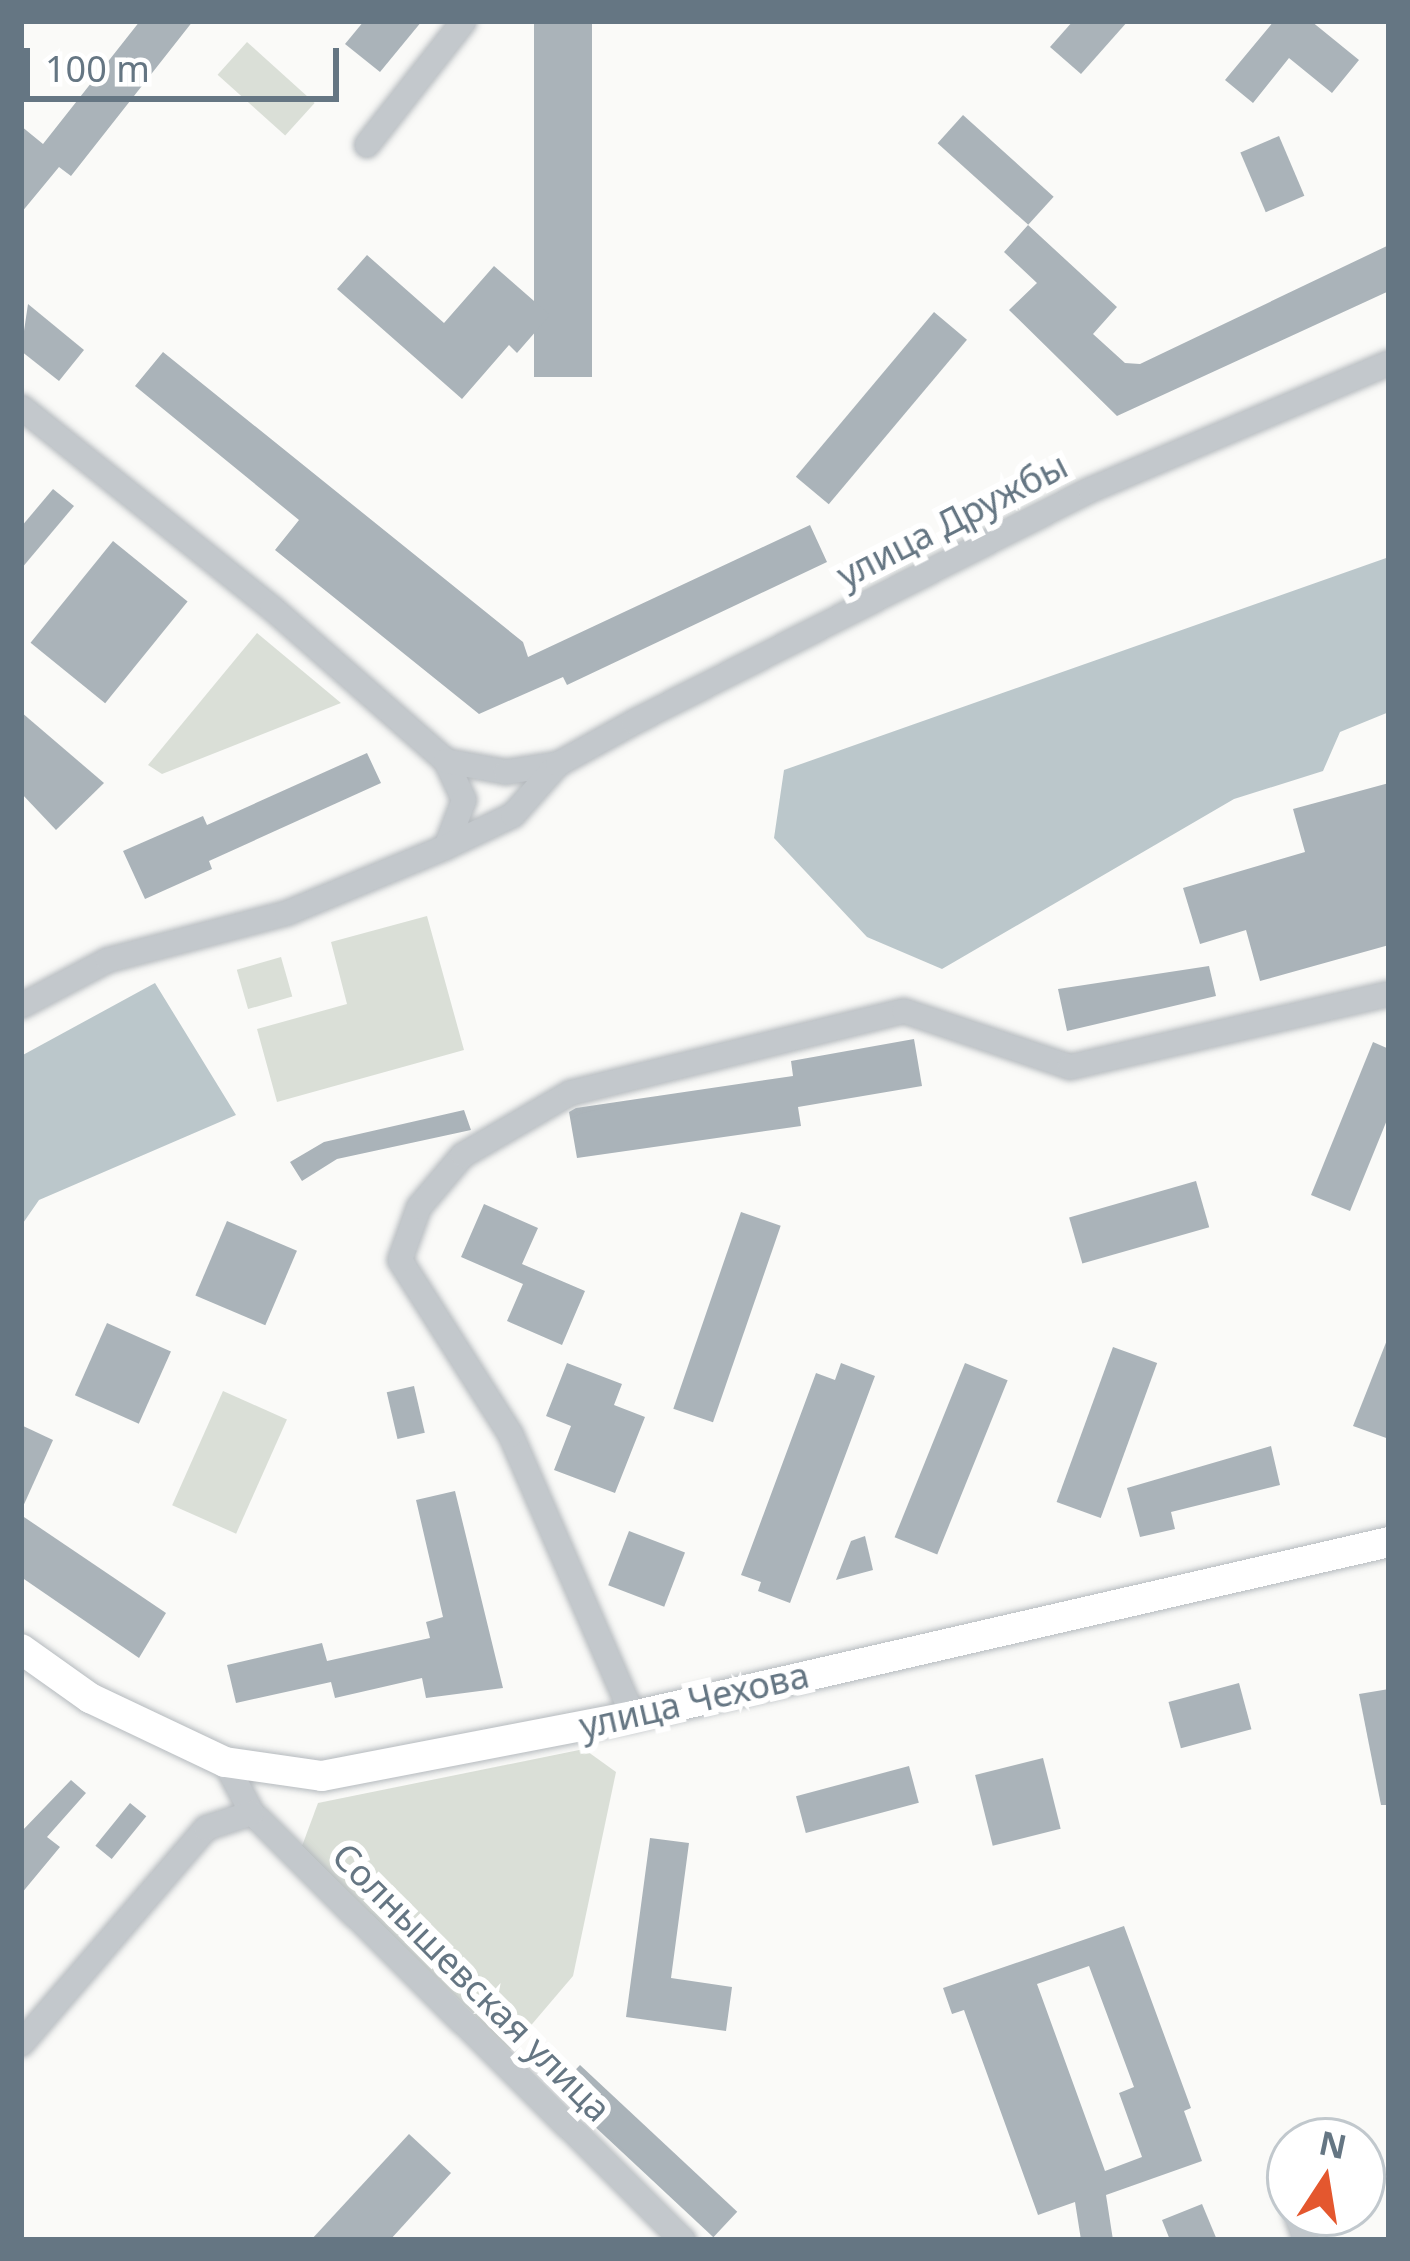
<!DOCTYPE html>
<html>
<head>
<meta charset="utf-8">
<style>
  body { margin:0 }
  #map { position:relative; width:1410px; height:2261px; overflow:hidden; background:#fafaf8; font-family:"Noto Sans",sans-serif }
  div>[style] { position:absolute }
  .green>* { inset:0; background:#dadfd7; transform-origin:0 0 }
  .water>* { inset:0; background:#bbc7cb }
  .building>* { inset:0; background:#aab3b9; transform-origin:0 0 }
  .roads { filter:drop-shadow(0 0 3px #b5babe) drop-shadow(0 0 3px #b5babe) }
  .minor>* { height:24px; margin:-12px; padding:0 12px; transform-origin:12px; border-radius:12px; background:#c3c8cc }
  .major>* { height:30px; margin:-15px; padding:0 15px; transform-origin:15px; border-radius:15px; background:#fff }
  span { translate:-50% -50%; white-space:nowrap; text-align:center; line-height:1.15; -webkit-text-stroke:12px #fff; paint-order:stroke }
  .street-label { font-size:36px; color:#657683 }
  .frame { position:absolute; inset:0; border:24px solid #657683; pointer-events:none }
  .north { position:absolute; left:1266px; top:2117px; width:120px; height:120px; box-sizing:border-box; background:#fff; border:3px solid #c1c8cd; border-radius:50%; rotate:12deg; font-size:33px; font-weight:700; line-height:48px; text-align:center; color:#657683 }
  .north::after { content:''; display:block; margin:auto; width:42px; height:54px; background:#e4572e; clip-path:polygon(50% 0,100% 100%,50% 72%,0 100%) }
  .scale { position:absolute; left:24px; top:48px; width:315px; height:54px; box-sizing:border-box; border:6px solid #657683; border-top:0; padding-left:15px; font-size:36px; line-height:42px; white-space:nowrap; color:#657683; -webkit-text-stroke:9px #fff; paint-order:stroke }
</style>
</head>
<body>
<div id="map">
  <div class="green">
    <i style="left:247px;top:42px;width:91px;height:44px;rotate:42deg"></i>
    <i style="clip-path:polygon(257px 633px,341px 703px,162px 774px,148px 765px)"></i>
    <i style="clip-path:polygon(427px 916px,464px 1050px,277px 1102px,257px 1029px,347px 1004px,331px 942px)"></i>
    <i style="left:281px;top:957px;width:41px;height:46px;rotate:74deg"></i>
    <i style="left:223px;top:1391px;width:70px;height:125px;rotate:24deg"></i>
    <i style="clip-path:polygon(584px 1749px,616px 1772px,573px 1976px,510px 2050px,302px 1846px,318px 1803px)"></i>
  </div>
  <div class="water">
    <i style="clip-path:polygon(1389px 557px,1389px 712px,1340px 732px,1323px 771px,1234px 799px,942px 969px,867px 937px,774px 838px,784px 770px)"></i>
    <i style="clip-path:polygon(155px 983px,236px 1115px,39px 1200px,21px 1226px,21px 1056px)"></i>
  </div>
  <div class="building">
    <i style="clip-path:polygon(140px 21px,193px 21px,71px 176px,59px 167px,21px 213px,21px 126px,43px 144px)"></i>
    <i style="clip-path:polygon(364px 21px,422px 21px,380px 72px,345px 44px)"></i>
    <i style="left:534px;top:21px;width:58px;height:356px"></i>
    <i style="clip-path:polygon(1073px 21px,1128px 21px,1081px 74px,1050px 47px)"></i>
    <i style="clip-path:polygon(1274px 21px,1311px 21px,1359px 60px,1332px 93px,1289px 58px,1253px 103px,1225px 80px)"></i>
    <i style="left:963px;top:115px;width:122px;height:38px;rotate:42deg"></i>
    <i style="left:1279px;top:136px;width:65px;height:42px;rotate:67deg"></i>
    <i style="clip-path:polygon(1028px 225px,1117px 307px,1093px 334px,1125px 363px,1140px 364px,1389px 245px,1389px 291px,1117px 416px,1009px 310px,1037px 283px,1004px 252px)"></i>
    <i style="clip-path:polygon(367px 255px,444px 323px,494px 266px,550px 315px,517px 353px,509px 345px,462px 399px,337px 289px)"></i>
    <i style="clip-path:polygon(28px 304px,84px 350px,59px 381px,21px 351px)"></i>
    <i style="left:934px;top:312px;width:43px;height:215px;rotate:40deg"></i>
    <i style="clip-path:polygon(163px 352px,523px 642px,528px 657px,810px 525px,827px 562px,567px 685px,563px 677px,479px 714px,275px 550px,299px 520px,135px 386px)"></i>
    <i style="clip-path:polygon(53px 489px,74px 506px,21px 569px,21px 527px)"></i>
    <i style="left:113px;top:541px;width:96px;height:131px;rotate:39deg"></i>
    <i style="clip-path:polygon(21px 712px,104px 783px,56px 830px,21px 793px)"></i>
    <i style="clip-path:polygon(367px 753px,381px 783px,209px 861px,212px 869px,145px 899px,123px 851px,203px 816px,207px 825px)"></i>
    <i style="clip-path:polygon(1389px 783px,1389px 945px,1260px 981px,1246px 930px,1200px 944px,1183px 888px,1305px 852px,1293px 809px)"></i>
    <i style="clip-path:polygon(1209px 966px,1216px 996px,1067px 1031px,1058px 989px)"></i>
    <i style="clip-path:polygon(914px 1039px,922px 1086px,798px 1107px,801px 1126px,577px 1158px,569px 1112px,576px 1108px,793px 1076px,791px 1061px)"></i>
    <i style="clip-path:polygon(1373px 1042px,1389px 1049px,1389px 1115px,1350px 1211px,1311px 1195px)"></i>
    <i style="clip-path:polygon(464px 1110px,471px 1130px,337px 1159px,302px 1181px,290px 1162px,324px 1142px)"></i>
    <i style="left:1196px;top:1181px;width:48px;height:132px;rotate:74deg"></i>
    <i style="clip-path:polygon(484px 1204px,538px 1228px,522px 1264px,585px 1291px,562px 1345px,507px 1321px,523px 1284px,461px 1257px)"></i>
    <i style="left:741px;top:1212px;width:42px;height:208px;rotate:19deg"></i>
    <i style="left:227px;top:1221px;width:76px;height:81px;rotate:23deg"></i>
    <i style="left:107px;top:1323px;width:70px;height:79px;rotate:24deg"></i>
    <i style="clip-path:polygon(1389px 1335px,1389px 1439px,1353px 1426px)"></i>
    <i style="left:1113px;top:1347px;width:47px;height:165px;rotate:20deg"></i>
    <i style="clip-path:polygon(567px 1363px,622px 1384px,614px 1405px,645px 1417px,615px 1493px,554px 1470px,571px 1426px,546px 1416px)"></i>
    <i style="clip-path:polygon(841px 1363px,875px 1376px,790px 1603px,758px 1591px,761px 1582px,741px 1575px,816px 1373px,835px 1380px)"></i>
    <i style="left:965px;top:1363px;width:46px;height:188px;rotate:22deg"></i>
    <i style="left:414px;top:1386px;width:48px;height:28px;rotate:77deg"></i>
    <i style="clip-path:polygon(21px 1425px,53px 1440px,21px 1511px)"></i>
    <i style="clip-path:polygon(1271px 1446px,1280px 1485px,1171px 1512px,1175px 1529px,1140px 1537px,1127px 1488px)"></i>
    <i style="clip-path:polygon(455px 1491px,503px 1688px,426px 1698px,422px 1678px,335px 1698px,331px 1682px,236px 1703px,227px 1665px,322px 1643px,327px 1661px,430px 1638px,426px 1622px,443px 1617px,416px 1500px)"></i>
    <i style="clip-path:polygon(21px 1515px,166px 1613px,139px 1658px,21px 1577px)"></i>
    <i style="left:629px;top:1531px;width:60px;height:58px;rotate:21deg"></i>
    <i style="clip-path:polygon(865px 1536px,873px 1570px,836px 1580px,851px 1541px)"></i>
    <i style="left:1239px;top:1683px;width:48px;height:73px;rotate:75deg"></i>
    <i style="clip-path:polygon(1389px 1689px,1389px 1805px,1381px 1805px,1359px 1694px)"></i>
    <i style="left:1043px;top:1758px;width:73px;height:70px;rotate:76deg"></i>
    <i style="left:909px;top:1766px;width:38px;height:117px;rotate:75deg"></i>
    <i style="clip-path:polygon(71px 1780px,86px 1793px,47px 1837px,60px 1847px,21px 1894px,21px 1832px)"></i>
    <i style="left:130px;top:1803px;width:21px;height:55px;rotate:39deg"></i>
    <i style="clip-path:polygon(650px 1838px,689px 1843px,671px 1978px,732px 1987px,726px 2031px,626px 2017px)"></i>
    <i style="clip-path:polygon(evenodd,1124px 1926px,1191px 2108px,1184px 2111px,1202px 2161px,1106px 2195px,1113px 2240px,1081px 2240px,1075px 2202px,1038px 2215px,964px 2010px,952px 2014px,943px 1988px,1124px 1926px,1089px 1966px,1134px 2087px,1119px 2093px,1142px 2157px,1105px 2171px,1037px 1984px,1089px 1966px)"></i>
    <i style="left:580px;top:2065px;width:215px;height:35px;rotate:43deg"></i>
    <i style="clip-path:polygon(409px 2134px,451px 2173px,390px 2240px,311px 2240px)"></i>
    <i style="clip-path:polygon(1202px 2204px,1217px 2240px,1170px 2240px,1162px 2220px)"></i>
  </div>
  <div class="roads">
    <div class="minor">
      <i style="left:367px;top:145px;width:157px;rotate:-52deg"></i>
      <i style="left:21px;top:407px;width:322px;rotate:38.7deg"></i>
      <i style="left:272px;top:608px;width:232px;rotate:41.3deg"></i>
      <i style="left:446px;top:761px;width:43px;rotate:65.2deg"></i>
      <i style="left:464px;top:800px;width:50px;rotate:111deg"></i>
      <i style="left:446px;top:761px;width:61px;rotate:10.4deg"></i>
      <i style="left:506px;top:772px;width:53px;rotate:-8.7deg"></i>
      <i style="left:21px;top:1006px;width:98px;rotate:-27.9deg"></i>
      <i style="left:108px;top:960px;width:185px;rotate:-14.7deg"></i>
      <i style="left:287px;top:913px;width:172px;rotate:-22.5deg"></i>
      <i style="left:446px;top:847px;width:74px;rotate:-25.5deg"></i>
      <i style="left:513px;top:815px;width:68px;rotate:-48.6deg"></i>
      <i style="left:558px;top:764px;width:87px;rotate:-28.9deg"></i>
      <i style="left:634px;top:722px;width:512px;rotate:-26.97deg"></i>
      <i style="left:1090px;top:490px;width:325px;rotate:-23deg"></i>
      <i style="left:633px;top:1716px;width:306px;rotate:-113.5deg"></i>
      <i style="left:511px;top:1435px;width:207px;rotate:-122.4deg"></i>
      <i style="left:400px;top:1260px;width:56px;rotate:-70.3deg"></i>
      <i style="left:419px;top:1207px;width:68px;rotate:-49.8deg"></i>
      <i style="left:463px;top:1155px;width:124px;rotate:-30.1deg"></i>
      <i style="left:570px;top:1093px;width:344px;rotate:-13.8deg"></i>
      <i style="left:904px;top:1011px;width:175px;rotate:18.6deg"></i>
      <i style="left:1070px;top:1067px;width:327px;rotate:-12.9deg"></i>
      <i style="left:225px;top:1762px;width:58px;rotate:62.1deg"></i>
      <i style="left:252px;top:1813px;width:607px;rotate:44.73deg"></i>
      <i style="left:21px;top:2044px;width:284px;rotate:-49.4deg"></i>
      <i style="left:206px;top:1828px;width:48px;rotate:-18.1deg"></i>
      <i style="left:1288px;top:2192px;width:4px;rotate:63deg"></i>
      <i style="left:1296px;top:2213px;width:29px;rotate:70deg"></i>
    </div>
    <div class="major">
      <i style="left:21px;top:1649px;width:85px;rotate:35.4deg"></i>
      <i style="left:90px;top:1698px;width:149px;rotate:25.4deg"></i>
      <i style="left:225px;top:1762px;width:98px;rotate:8.2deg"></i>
      <i style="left:322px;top:1776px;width:317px;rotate:-10.9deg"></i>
      <i style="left:633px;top:1716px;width:776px;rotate:-12.96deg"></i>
    </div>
  </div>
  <div class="street-label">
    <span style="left:952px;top:520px;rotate:-27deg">улица Дружбы</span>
    <span style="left:694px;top:1700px;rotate:-13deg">улица Чехова</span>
    <span style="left:472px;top:1982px;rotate:45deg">Солнышевская улица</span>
  </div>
  <div class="frame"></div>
  <div class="north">N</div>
  <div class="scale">100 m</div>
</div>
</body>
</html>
